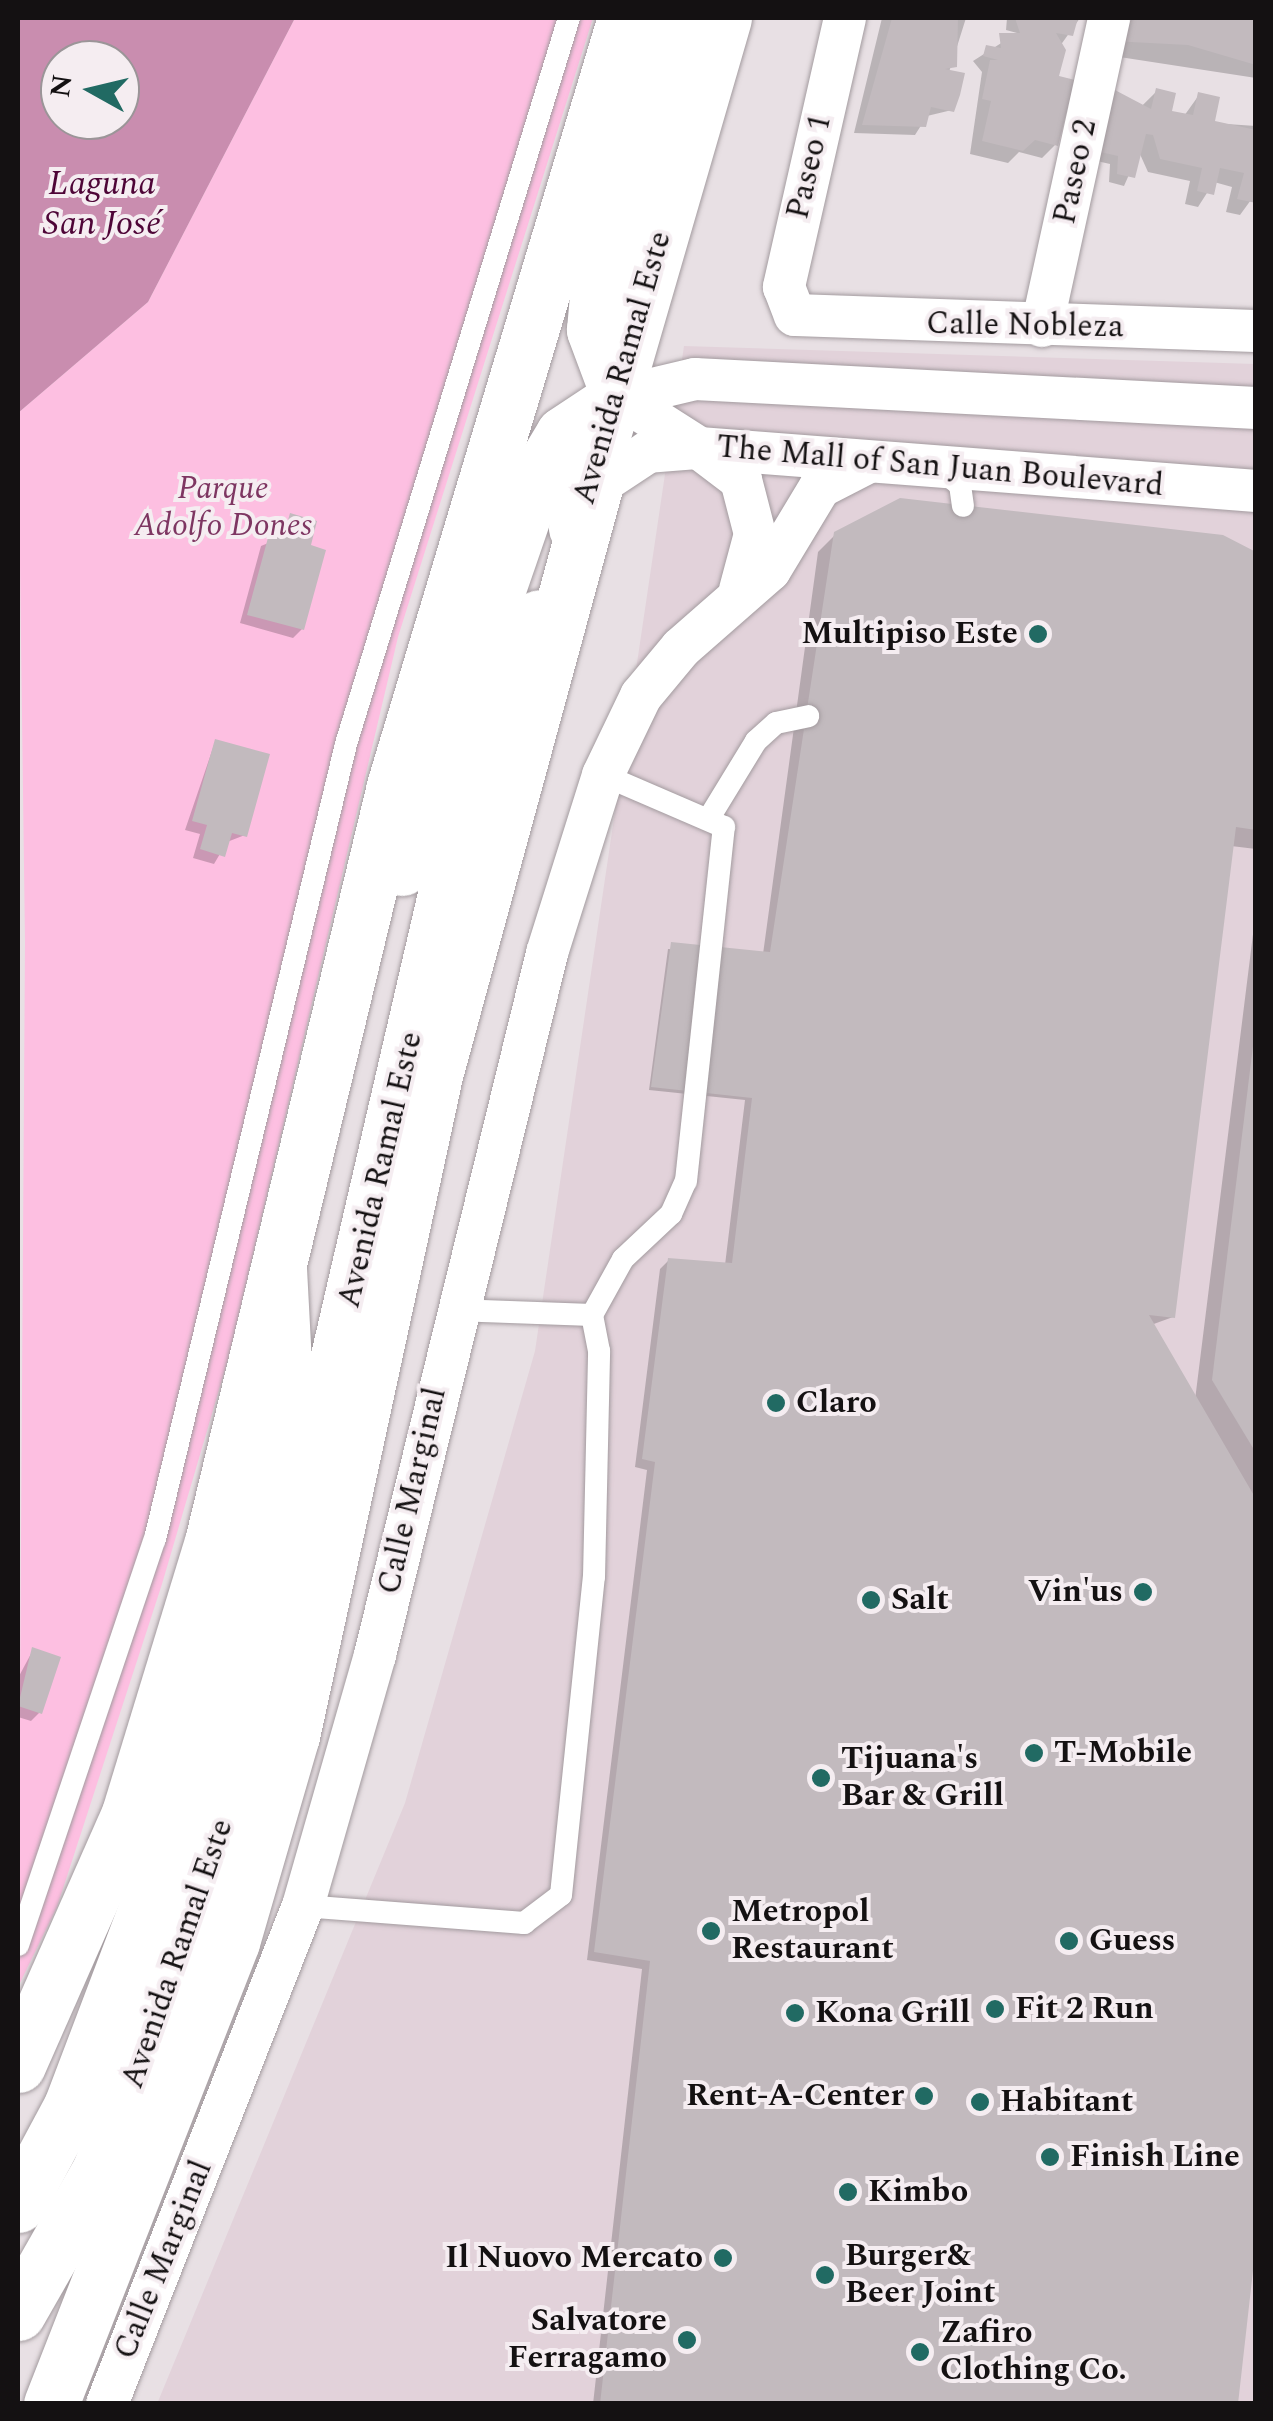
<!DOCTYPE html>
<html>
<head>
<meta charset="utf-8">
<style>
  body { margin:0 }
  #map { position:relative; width:1273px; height:2421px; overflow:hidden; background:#e8e0e4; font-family:Spectral,serif }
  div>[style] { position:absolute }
  .built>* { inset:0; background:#e2d2da }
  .green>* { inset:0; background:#fdbfe1 }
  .water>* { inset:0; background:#c98daf }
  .shadow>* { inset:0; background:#0003 }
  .building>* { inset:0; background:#c2babe }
  .roads { filter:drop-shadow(0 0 2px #a39b9f) drop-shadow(0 0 2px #a39b9f) }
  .lane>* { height:22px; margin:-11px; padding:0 11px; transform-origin:11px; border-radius:11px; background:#fff }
  .street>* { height:42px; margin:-21px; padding:0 21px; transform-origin:21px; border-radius:21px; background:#fff }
  .primary>* { height:55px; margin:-27.5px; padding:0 27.5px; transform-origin:27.5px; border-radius:27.5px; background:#fff }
  .highway>* { height:55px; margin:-27.5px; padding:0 27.5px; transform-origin:27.5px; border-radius:27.5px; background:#fff }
  .dots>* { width:28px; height:28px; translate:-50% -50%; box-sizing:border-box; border:5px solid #f5edf1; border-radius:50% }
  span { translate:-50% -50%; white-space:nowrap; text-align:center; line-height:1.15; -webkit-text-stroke:8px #f5edf1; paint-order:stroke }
  .street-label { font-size:32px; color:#141112 }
  .park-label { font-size:32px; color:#7e3662; font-style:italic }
  .poi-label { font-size:32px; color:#141112; font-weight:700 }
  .right { translate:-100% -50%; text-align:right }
  .left { translate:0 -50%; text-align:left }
  .water-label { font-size:35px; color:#4e0537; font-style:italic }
  .frame { position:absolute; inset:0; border:20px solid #141112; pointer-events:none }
  .north { position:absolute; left:40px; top:40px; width:100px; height:100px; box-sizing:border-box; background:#f5edf1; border:2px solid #9b9598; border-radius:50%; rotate:278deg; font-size:28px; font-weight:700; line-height:40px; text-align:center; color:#141112 }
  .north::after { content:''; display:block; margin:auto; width:35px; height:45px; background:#216a63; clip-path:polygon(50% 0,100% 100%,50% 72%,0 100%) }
</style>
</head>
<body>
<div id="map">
  <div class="built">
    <i style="clip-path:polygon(684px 346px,1255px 364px,1255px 2403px,157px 2404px,405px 1803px,535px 1351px)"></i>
  </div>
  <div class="green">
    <i style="clip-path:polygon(295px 18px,593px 18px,398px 637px,229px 1356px,162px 1584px,57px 1907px,18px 1987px,25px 942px,18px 413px,148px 302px)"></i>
  </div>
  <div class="water">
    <i style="clip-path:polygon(evenodd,18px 18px,295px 18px,148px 302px,18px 413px,18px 18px,60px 60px,120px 60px,120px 120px,60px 120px,60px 60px)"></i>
  </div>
  <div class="shadow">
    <i style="clip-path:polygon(882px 18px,966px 18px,949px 72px,952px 110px,927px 116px,915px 135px,854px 133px)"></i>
    <i style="clip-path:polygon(1007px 18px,1080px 18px,1060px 46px,1056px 144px,1042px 158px,1019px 152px,1008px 163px,970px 154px,982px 72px,973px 61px,1017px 33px,1006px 30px)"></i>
    <i style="clip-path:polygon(1110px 18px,1255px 18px,1256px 78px,1100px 54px)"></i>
    <i style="clip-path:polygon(1157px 91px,1169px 112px,1184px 116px,1199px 95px,1212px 123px,1256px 126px,1256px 193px,1240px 215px,1226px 212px,1232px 187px,1214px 182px,1198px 207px,1185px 204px,1190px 181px,1148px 172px,1139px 152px,1124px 186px,1109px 182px,1110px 164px,1088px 159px)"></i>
    <i style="clip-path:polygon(291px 516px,308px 547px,302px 629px,293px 638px,240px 623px,261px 546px,278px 539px)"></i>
    <i style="clip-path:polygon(836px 534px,1256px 555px,1256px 849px,1231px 846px,1173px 1317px,1151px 1325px,1195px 1400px,1256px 910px,1256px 2221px,1236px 2404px,593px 2404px,642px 1969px,587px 1960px,647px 1470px,635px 1467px,660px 1269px,669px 1260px,725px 1265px,745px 1100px,649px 1090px,668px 949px,763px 954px,818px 552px)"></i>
    <i style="clip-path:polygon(215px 742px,245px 835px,227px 842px,214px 864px,193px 858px,200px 834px,185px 830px)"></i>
    <i style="clip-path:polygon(33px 1650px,40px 1712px,31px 1721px,18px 1717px,18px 1678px)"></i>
  </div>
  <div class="building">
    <i style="clip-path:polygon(892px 18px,958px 18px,957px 67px,945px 69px,965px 73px,960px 95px,954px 112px,931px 107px,926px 127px,862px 125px)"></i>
    <i style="clip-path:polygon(1015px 18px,1078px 18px,1073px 36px,1056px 33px,1066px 50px,1059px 76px,1075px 80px,1058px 146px,1035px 140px,1023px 151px,982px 141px,991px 101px,982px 99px,990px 60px,998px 60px,983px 56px,986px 45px,1001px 48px,999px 33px,1020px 33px)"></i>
    <i style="clip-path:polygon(1119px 18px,1256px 18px,1256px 65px,1188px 45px,1112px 41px)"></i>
    <i style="clip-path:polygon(1156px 88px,1176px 93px,1172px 111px,1193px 115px,1198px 92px,1220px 97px,1215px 121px,1256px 130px,1256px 203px,1237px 199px,1244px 173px,1220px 168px,1214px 195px,1197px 191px,1202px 168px,1160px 159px,1153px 135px,1146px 134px,1135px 178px,1117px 174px,1118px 156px,1096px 151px,1113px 89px,1151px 109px)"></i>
    <i style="clip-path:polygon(900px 498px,1223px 535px,1256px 552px,1256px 830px,1236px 827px,1175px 1318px,1149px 1315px,1256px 1499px,1256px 2244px,1238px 2404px,600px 2404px,650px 1961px,594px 1952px,655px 1462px,642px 1459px,668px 1258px,732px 1263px,752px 1098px,651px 1087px,671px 942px,770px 952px,834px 532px)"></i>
    <i style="clip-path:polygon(290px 513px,317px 521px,311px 545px,326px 550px,304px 630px,247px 615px,269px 534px,283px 538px)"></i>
    <i style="clip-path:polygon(215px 739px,270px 754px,247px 837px,232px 833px,225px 857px,200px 849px,207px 825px,192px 821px)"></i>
    <i style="clip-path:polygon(1253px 1046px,1256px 1046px,1256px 1453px,1212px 1380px)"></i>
    <i style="clip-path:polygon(32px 1647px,61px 1657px,42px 1714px,18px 1706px)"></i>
  </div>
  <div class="roads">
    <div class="lane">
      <i style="left:941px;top:470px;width:24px;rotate:38deg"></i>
      <i style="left:960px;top:485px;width:21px;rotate:82deg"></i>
      <i style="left:709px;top:818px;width:90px;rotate:-58.6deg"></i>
      <i style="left:756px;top:741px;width:27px;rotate:-42deg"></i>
      <i style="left:776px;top:723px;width:33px;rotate:-12deg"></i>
      <i style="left:455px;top:1310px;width:137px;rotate:2.1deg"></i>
      <i style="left:592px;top:1315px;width:64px;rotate:-61deg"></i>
      <i style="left:623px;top:1259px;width:66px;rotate:-43.2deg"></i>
      <i style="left:671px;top:1214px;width:36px;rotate:-66deg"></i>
      <i style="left:686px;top:1181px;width:356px;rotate:-83.9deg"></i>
      <i style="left:724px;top:827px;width:132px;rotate:-156.7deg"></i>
      <i style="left:303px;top:1906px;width:222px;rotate:4.4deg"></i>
      <i style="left:524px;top:1923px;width:46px;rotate:-37.1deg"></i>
      <i style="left:561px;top:1895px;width:320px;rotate:-84.1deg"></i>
      <i style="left:594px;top:1577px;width:226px;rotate:-88.7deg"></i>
      <i style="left:599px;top:1351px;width:37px;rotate:-101deg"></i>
      <i style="left:18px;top:1945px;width:428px;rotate:-71.4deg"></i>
      <i style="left:155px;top:1539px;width:818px;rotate:-76.49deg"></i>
      <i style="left:346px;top:744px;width:759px;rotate:-72.93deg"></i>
    </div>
    <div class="street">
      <i style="left:845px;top:18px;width:276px;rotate:102.8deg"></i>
      <i style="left:784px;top:287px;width:30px;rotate:69deg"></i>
      <i style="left:795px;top:315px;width:461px;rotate:2deg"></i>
      <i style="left:1042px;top:326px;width:315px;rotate:-77.7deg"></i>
      <i style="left:619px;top:397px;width:95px;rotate:32.5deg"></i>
      <i style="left:699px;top:448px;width:559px;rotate:4.41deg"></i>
      <i style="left:619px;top:397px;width:78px;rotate:-13.3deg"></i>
      <i style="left:695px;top:379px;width:562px;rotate:2.96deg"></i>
      <i style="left:699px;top:448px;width:53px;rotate:37.3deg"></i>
      <i style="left:741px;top:480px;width:56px;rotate:75.5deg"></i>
      <i style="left:755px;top:534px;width:58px;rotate:105deg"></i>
      <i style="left:595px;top:487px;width:64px;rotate:-33.4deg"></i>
      <i style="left:648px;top:452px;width:50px;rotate:-4.6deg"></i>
      <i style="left:107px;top:2404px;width:535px;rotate:-68.52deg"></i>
      <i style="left:303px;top:1906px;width:261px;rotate:-74deg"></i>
      <i style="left:375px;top:1655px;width:723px;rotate:-76.23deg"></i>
      <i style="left:547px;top:953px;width:187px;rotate:-72.5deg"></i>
      <i style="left:603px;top:775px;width:88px;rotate:-64.3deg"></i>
      <i style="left:641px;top:696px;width:62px;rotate:-50.2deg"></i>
      <i style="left:681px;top:648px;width:118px;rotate:-41.2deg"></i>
      <i style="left:770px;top:570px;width:97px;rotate:-58.9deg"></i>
      <i style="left:820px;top:487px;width:53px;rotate:-27.1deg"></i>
    </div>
    <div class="primary">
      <i style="left:619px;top:397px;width:72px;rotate:-110.5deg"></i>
      <i style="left:594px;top:330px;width:57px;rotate:-85deg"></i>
      <i style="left:599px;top:273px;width:266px;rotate:-73.6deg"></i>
      <i style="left:576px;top:528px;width:531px;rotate:-73.82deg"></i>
      <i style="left:402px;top:868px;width:411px;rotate:-71deg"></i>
      <i style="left:536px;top:479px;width:52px;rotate:-59deg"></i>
      <i style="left:563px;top:434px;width:67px;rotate:-33.5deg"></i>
      <i style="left:18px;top:2065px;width:275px;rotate:-66.2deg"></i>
      <i style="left:129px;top:1813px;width:283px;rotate:-73deg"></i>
      <i style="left:212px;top:1542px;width:778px;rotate:-76.46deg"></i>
      <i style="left:394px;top:786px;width:802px;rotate:-73.26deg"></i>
      <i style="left:18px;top:2313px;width:166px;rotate:-60.3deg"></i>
      <i style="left:100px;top:2169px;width:285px;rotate:-69.3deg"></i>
      <i style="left:201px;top:1902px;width:186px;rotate:-73.8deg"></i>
      <i style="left:253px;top:1723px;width:859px;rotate:-76.95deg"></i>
      <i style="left:447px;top:886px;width:284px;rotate:-71.1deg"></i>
    </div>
    <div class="highway">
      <i style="left:18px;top:2205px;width:112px;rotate:-61.8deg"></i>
      <i style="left:71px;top:2106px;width:367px;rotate:-69.2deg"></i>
      <i style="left:201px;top:1763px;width:316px;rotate:-76.6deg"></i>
      <i style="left:274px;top:1456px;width:74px;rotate:-81.4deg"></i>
      <i style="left:285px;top:1383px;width:114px;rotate:-93deg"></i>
      <i style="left:51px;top:2404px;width:496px;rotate:-68.6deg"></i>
      <i style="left:232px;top:1942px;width:215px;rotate:-73.8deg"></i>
      <i style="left:292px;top:1736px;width:676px;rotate:-77.79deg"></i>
      <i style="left:435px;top:1075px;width:609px;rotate:-74.78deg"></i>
    </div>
  </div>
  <div class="dots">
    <i style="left:1038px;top:634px;background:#216a63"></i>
    <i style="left:776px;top:1403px;background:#216a63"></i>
    <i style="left:1143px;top:1592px;background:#216a63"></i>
    <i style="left:871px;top:1600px;background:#216a63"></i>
    <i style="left:1034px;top:1753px;background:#216a63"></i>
    <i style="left:821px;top:1778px;background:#216a63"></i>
    <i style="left:711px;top:1931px;background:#216a63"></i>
    <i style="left:1069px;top:1941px;background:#216a63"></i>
    <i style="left:995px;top:2009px;background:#216a63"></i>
    <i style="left:795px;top:2013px;background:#216a63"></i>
    <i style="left:924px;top:2096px;background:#216a63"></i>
    <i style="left:980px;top:2102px;background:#216a63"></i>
    <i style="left:1050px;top:2157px;background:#216a63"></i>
    <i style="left:848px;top:2192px;background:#216a63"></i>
    <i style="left:723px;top:2258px;background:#216a63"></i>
    <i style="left:825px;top:2275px;background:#216a63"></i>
    <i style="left:687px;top:2340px;background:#216a63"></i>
    <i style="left:920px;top:2352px;background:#216a63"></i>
  </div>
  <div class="street-label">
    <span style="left:810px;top:167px;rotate:-77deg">Paseo 1</span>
    <span style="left:1076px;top:172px;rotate:-78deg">Paseo 2</span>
    <span style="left:1025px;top:326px;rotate:1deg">Calle Nobleza</span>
    <span style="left:623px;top:368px;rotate:-74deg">Avenida Ramal Este</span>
    <span style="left:940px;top:467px;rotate:5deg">The Mall of San Juan Boulevard</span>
    <span style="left:381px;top:1170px;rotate:-77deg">Avenida Ramal Este</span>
    <span style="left:413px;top:1491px;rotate:-77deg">Calle Marginal</span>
    <span style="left:178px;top:1954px;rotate:-71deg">Avenida Ramal Este</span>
    <span style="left:164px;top:2260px;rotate:-68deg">Calle Marginal</span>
  </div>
  <div class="park-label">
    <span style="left:223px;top:508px">Parque<br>Adolfo Dones</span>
  </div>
  <div class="poi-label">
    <span class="right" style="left:1018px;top:634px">Multipiso Este</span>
    <span class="left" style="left:796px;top:1403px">Claro</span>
    <span class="right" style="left:1123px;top:1592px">Vin'us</span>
    <span class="left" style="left:891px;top:1600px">Salt</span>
    <span class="left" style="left:1054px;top:1753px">T-Mobile</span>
    <span class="left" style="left:841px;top:1778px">Tijuana's<br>Bar &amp; Grill</span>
    <span class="left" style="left:731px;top:1931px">Metropol<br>Restaurant</span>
    <span class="left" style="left:1089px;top:1941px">Guess</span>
    <span class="left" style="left:1015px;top:2009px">Fit 2 Run</span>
    <span class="left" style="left:815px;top:2013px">Kona Grill</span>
    <span class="right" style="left:904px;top:2096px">Rent-A-Center</span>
    <span class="left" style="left:1000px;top:2102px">Habitant</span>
    <span class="left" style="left:1070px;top:2157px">Finish Line</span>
    <span class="left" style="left:868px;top:2192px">Kimbo</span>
    <span class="left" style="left:845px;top:2275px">Burger&amp;<br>Beer Joint</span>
    <span class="right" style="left:703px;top:2258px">Il Nuovo Mercato</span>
    <span class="right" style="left:667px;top:2340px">Salvatore<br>Ferragamo</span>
    <span class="left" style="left:940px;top:2352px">Zafiro<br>Clothing Co.</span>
  </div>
  <div class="water-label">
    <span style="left:102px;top:204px">Laguna<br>San José</span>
  </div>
  <div class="frame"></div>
  <div class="north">N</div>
</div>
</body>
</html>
